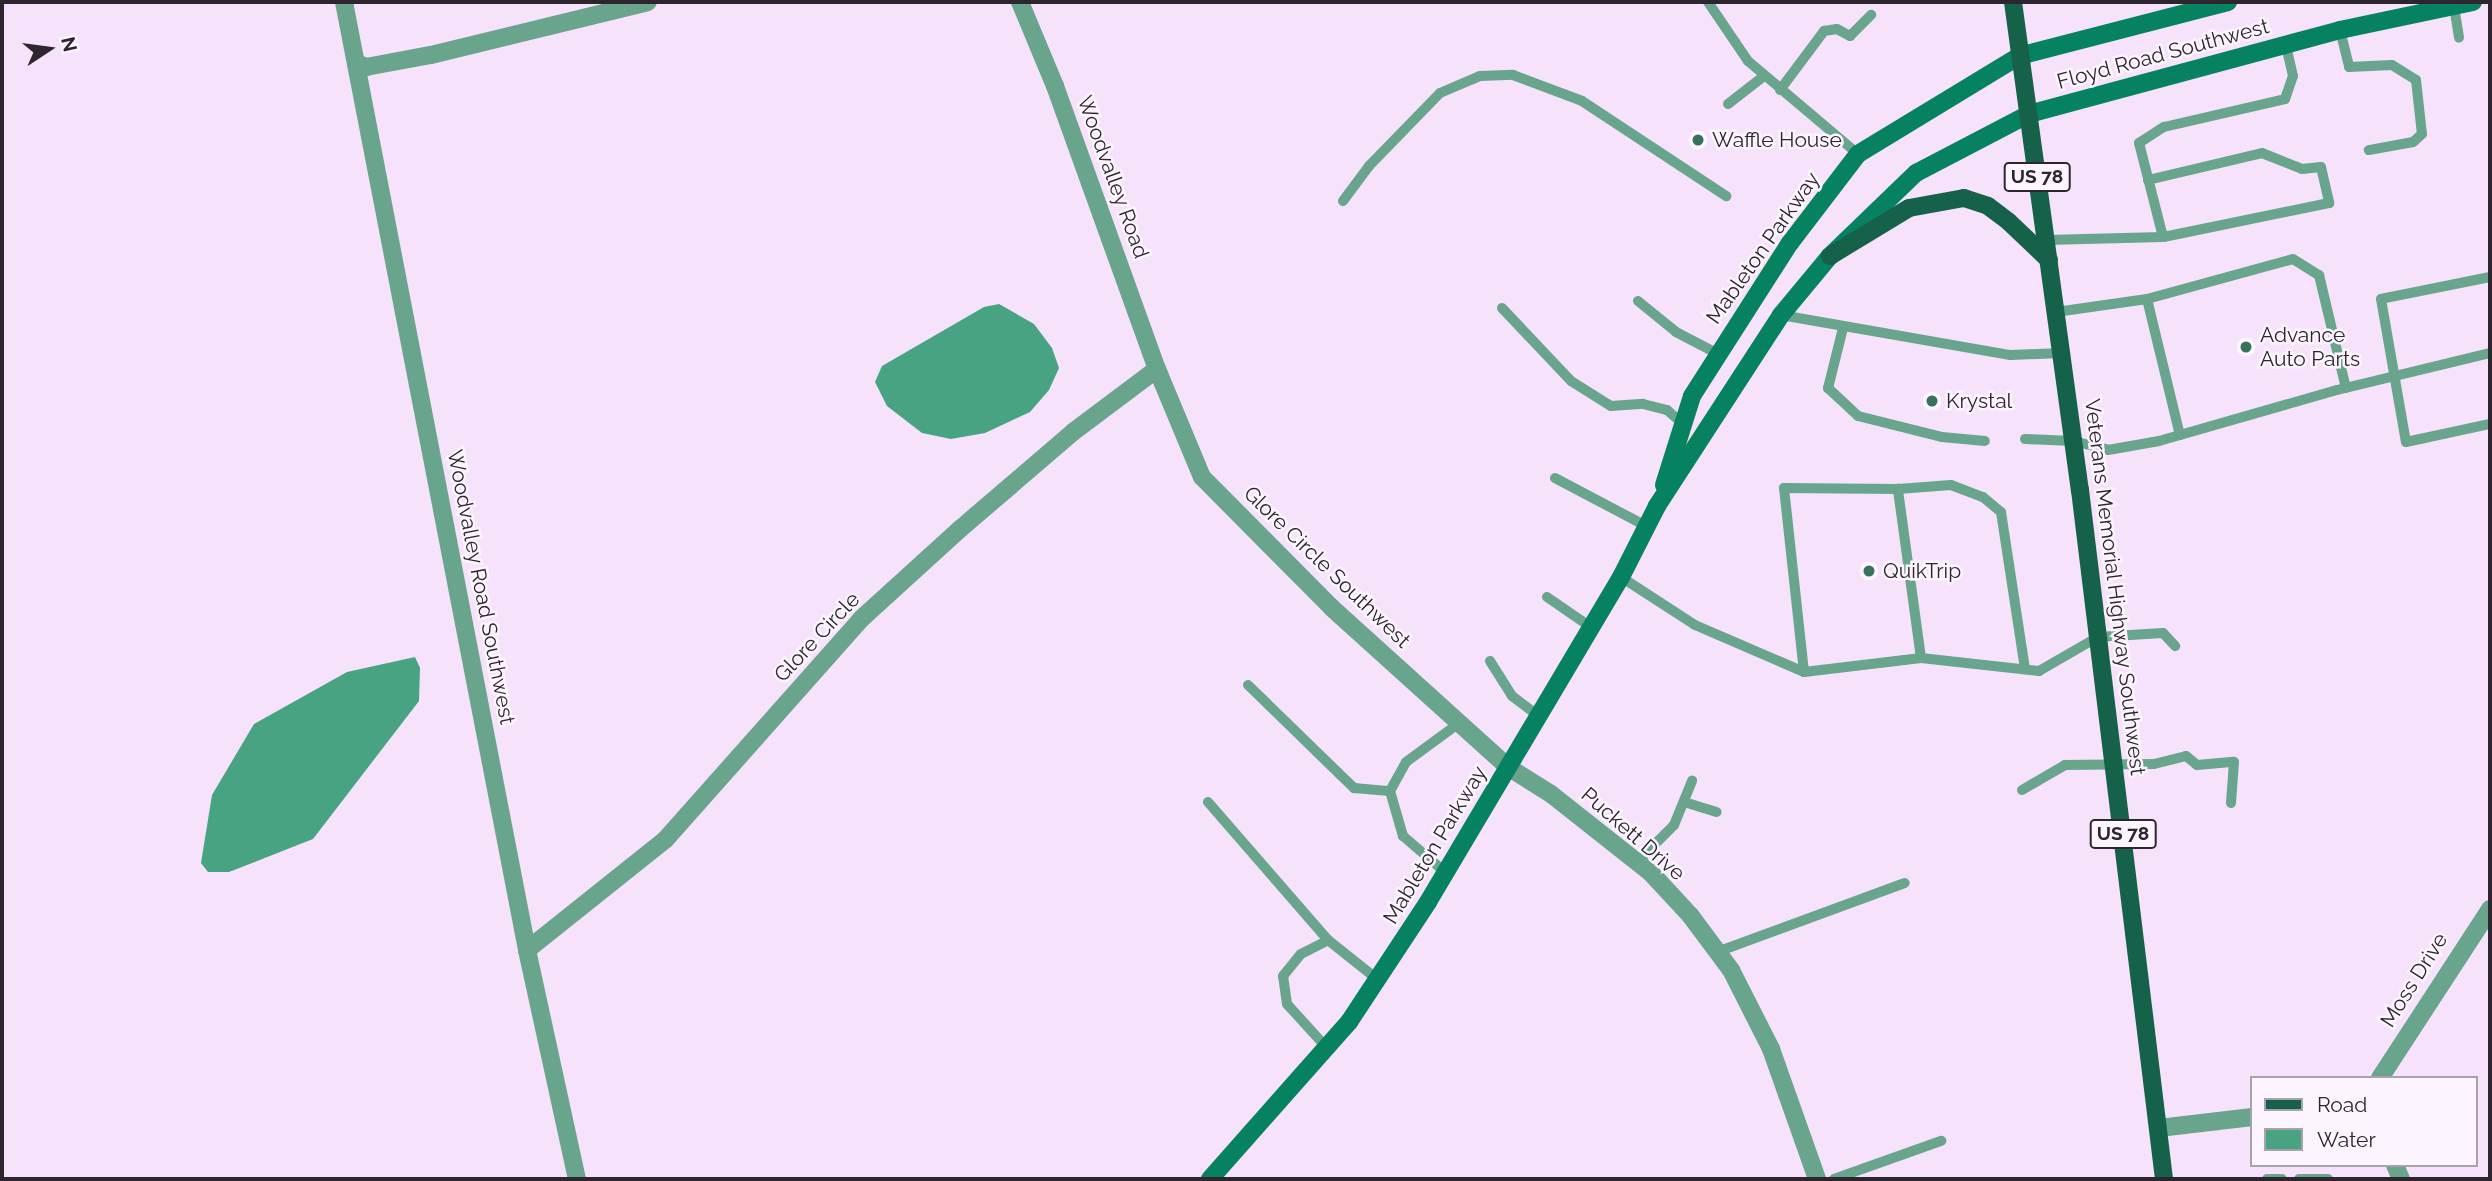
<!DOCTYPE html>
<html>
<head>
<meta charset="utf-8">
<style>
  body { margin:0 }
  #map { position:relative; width:2492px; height:1181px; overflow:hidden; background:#f6e2fa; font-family:Raleway,sans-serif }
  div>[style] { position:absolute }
  .water>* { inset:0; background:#48a382 }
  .lane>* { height:10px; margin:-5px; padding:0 5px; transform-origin:5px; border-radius:5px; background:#69a58d }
  .street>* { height:18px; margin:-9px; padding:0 9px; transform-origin:9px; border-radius:9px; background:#69a58d }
  .secondary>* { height:18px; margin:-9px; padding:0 9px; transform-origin:9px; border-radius:9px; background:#068261 }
  .primary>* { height:18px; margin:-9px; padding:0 9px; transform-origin:9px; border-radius:9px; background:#156149 }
  .dots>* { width:19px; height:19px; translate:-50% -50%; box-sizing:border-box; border:4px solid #fcf4fe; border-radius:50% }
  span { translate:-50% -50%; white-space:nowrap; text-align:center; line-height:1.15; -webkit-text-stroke:5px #fcf4fe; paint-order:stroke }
  .shield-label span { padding:2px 5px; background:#fcf4fe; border:2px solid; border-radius:5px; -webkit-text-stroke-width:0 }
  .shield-label { font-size:19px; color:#2e262f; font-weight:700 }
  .street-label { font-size:21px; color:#2e262f }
  .poi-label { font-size:21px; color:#2e262f }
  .left { translate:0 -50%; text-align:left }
  .frame { position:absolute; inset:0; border:4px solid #2e262f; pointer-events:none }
  .legend { position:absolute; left:2250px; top:1076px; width:228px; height:91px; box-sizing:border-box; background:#fcf4fe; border:2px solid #aaa2ab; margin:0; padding:9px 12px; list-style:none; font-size:21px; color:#2e262f }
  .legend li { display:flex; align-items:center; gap:14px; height:35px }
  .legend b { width:35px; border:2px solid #aaa2ab }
  .north { position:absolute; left:14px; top:14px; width:70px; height:70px; -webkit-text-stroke:5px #fcf4fe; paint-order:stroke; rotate:77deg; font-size:19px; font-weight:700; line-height:28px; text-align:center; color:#2e262f }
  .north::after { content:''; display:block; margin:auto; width:24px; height:32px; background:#2e262f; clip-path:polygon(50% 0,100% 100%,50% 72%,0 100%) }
</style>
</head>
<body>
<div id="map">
  <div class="water">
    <i style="clip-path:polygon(999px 304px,1034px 324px,1052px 348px,1059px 368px,1049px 390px,1030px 412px,985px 433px,951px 439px,922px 433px,887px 406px,875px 382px,882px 366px,984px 307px)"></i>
    <i style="clip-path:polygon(415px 657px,420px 668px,419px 701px,313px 839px,229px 872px,208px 872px,201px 863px,212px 795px,254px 724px,347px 672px)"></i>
  </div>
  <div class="lane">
    <i style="left:1708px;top:2px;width:71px;rotate:55.9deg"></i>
    <i style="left:1748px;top:61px;width:144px;rotate:40.2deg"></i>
    <i style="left:2454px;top:6px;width:32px;rotate:81deg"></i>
    <i style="left:2340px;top:30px;width:38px;rotate:76deg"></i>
    <i style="left:2349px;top:67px;width:43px;rotate:-2.7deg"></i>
    <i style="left:2392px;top:65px;width:28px;rotate:32deg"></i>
    <i style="left:2416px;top:80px;width:54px;rotate:83.7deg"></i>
    <i style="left:2422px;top:134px;width:12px;rotate:138deg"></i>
    <i style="left:2413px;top:142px;width:45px;rotate:169.7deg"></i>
    <i style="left:1780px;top:90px;width:74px;rotate:-53.3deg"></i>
    <i style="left:1824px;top:31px;width:13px;rotate:-9deg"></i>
    <i style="left:1837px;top:29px;width:15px;rotate:28deg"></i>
    <i style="left:1850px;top:36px;width:30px;rotate:-45deg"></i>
    <i style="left:1728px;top:104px;width:46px;rotate:-37.9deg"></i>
    <i style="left:2148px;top:180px;width:117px;rotate:-13.3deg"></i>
    <i style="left:2262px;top:153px;width:43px;rotate:21.8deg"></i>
    <i style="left:2302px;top:169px;width:19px;rotate:-6deg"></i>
    <i style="left:2321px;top:167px;width:37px;rotate:77deg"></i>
    <i style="left:2329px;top:203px;width:169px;rotate:168.4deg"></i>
    <i style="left:1343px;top:201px;width:44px;rotate:-53.4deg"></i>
    <i style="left:1369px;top:166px;width:102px;rotate:-45.8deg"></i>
    <i style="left:1440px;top:93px;width:43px;rotate:-23deg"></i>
    <i style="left:1480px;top:76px;width:33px;rotate:-2deg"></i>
    <i style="left:1513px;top:75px;width:74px;rotate:20.6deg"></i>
    <i style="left:1582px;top:101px;width:173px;rotate:33.4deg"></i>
    <i style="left:2046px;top:240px;width:117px;rotate:-1.5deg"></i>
    <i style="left:2163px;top:237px;width:97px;rotate:-104.3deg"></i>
    <i style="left:2139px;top:143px;width:30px;rotate:-33deg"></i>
    <i style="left:2164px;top:127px;width:124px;rotate:-13deg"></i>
    <i style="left:2285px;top:99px;width:24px;rotate:-71deg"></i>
    <i style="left:2293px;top:76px;width:32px;rotate:-103deg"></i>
    <i style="left:2490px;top:277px;width:111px;rotate:168.6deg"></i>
    <i style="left:2381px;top:299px;width:145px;rotate:80.1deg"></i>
    <i style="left:2406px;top:442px;width:86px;rotate:-12.1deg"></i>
    <i style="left:2147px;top:299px;width:140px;rotate:76.4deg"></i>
    <i style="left:1638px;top:301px;width:49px;rotate:39.2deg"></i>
    <i style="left:1676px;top:332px;width:47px;rotate:27.6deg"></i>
    <i style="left:1502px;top:308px;width:100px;rotate:46.6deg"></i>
    <i style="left:1571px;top:381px;width:47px;rotate:32deg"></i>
    <i style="left:1611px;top:406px;width:32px;rotate:-4deg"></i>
    <i style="left:1643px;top:404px;width:25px;rotate:14deg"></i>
    <i style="left:1667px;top:410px;width:23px;rotate:41deg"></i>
    <i style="left:2056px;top:312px;width:92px;rotate:-8.1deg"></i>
    <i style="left:2147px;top:299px;width:151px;rotate:-15.3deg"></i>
    <i style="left:2293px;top:259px;width:31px;rotate:32deg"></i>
    <i style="left:2319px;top:275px;width:116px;rotate:76.6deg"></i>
    <i style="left:1781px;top:315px;width:233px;rotate:9.9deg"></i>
    <i style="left:2011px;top:355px;width:50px;rotate:-2.3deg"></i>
    <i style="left:1843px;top:328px;width:62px;rotate:104deg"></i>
    <i style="left:1828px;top:388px;width:41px;rotate:43deg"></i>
    <i style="left:1858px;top:416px;width:87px;rotate:14deg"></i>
    <i style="left:1942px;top:437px;width:43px;rotate:5.3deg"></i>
    <i style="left:2025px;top:439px;width:48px;rotate:2.4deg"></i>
    <i style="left:2073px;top:441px;width:36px;rotate:14deg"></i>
    <i style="left:2108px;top:450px;width:52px;rotate:-10deg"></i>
    <i style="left:2159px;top:441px;width:185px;rotate:-16deg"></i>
    <i style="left:2337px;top:390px;width:157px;rotate:-13.6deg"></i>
    <i style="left:1555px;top:478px;width:103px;rotate:27.8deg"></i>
    <i style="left:1898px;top:489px;width:53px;rotate:-4.3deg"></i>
    <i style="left:1951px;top:485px;width:34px;rotate:21deg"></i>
    <i style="left:1983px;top:497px;width:23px;rotate:40deg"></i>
    <i style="left:2001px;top:512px;width:159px;rotate:81.3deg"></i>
    <i style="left:1621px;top:577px;width:88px;rotate:33deg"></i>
    <i style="left:1695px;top:625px;width:119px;rotate:23.3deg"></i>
    <i style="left:1804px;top:672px;width:118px;rotate:-6.8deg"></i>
    <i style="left:1921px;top:658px;width:171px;rotate:-97.8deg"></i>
    <i style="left:1898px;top:489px;width:114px;rotate:-179.5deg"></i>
    <i style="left:1784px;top:488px;width:185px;rotate:83.8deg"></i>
    <i style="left:1547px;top:597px;width:51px;rotate:34.6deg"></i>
    <i style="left:1921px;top:658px;width:119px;rotate:6.3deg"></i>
    <i style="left:2039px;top:671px;width:68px;rotate:-30deg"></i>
    <i style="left:2098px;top:637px;width:65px;rotate:-3.5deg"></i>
    <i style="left:2163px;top:633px;width:18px;rotate:47deg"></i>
    <i style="left:1490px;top:661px;width:41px;rotate:57.8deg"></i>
    <i style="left:1512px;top:696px;width:30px;rotate:37deg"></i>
    <i style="left:1248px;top:685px;width:148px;rotate:44.2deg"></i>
    <i style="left:1354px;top:788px;width:36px;rotate:5deg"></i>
    <i style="left:2022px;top:790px;width:50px;rotate:-30.2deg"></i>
    <i style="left:2065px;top:765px;width:89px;rotate:-0.6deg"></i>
    <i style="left:2154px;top:764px;width:33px;rotate:-14deg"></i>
    <i style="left:2186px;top:756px;width:14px;rotate:39deg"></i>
    <i style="left:2197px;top:765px;width:37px;rotate:-5deg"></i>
    <i style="left:2234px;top:762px;width:41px;rotate:94.2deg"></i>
    <i style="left:1208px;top:802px;width:183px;rotate:49deg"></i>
    <i style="left:1684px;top:802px;width:34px;rotate:17deg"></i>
    <i style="left:1637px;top:862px;width:52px;rotate:-45deg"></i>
    <i style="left:1674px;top:825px;width:48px;rotate:-67.8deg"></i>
    <i style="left:1446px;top:873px;width:57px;rotate:-139.3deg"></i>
    <i style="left:1403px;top:836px;width:47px;rotate:-106.1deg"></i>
    <i style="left:1390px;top:791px;width:33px;rotate:-61deg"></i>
    <i style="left:1406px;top:762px;width:66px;rotate:-36.3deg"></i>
    <i style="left:1717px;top:952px;width:200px;rotate:-20.2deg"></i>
    <i style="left:1327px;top:1048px;width:59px;rotate:-132.3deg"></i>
    <i style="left:1287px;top:1004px;width:28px;rotate:-98deg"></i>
    <i style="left:1283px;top:976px;width:28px;rotate:-51deg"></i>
    <i style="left:1301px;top:954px;width:30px;rotate:-27deg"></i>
    <i style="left:1328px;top:940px;width:63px;rotate:38.5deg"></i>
    <i style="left:1834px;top:1179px;width:114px;rotate:-19.6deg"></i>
    <i style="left:2267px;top:1179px;width:15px"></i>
    <i style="left:2299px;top:1179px;width:29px"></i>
  </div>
  <div class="street">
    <i style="left:344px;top:2px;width:966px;rotate:79.07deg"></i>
    <i style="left:527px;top:950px;width:234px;rotate:77.7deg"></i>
    <i style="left:1020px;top:2px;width:91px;rotate:67.4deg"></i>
    <i style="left:1055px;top:86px;width:301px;rotate:70.2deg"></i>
    <i style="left:1157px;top:369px;width:117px;rotate:67.4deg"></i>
    <i style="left:1202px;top:477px;width:185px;rotate:45.2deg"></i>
    <i style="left:1332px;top:608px;width:237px;rotate:42.1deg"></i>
    <i style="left:1508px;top:767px;width:51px;rotate:32.1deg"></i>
    <i style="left:1551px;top:794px;width:127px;rotate:38.3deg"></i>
    <i style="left:1651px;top:873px;width:57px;rotate:47.1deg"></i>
    <i style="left:1690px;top:915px;width:69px;rotate:53.3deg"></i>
    <i style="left:1731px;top:970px;width:89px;rotate:63.1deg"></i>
    <i style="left:1771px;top:1049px;width:138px;rotate:70.5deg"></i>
    <i style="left:359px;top:64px;width:8px;rotate:23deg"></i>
    <i style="left:366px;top:67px;width:66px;rotate:-10.5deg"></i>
    <i style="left:431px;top:55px;width:223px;rotate:-13.7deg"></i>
    <i style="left:527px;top:950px;width:176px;rotate:-38.6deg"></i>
    <i style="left:665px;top:840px;width:295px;rotate:-48.4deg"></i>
    <i style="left:861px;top:619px;width:134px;rotate:-42.3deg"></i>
    <i style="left:960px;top:529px;width:149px;rotate:-40.6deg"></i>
    <i style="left:1073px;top:432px;width:105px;rotate:-36.9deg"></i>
    <i style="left:2380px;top:1078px;width:202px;rotate:-56.9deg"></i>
    <i style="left:2159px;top:1128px;width:94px;rotate:-6.7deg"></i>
    <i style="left:2395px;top:1165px;width:15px;rotate:67deg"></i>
  </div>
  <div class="secondary">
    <i style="left:1664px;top:485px;width:93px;rotate:-72.5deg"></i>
    <i style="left:1692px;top:396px;width:182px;rotate:-57.4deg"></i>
    <i style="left:1790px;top:243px;width:112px;rotate:-52.6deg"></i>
    <i style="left:1858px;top:154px;width:188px;rotate:-31.3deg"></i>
    <i style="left:2019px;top:56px;width:216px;rotate:-14.5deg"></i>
    <i style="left:1210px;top:1179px;width:210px;rotate:-48.5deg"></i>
    <i style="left:1349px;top:1022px;width:144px;rotate:-56.6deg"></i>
    <i style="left:1428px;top:902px;width:378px;rotate:-59.3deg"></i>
    <i style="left:1621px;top:577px;width:80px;rotate:-63.1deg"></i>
    <i style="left:1657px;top:506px;width:228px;rotate:-57deg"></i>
    <i style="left:1781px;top:315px;width:77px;rotate:-50.3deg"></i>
    <i style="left:1830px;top:256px;width:120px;rotate:-44deg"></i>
    <i style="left:1916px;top:173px;width:127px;rotate:-27.6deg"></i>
    <i style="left:2029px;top:114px;width:322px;rotate:-15.1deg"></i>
    <i style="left:2340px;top:30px;width:136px;rotate:-11.9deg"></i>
  </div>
  <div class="primary">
    <i style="left:2013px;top:2px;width:493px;rotate:82.2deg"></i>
    <i style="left:2080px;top:490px;width:694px;rotate:83.05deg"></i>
    <i style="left:1830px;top:256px;width:92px;rotate:-31.3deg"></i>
    <i style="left:1909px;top:208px;width:56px;rotate:-10.3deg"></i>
    <i style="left:1964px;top:198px;width:25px;rotate:18deg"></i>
    <i style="left:1988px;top:206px;width:26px;rotate:37deg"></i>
    <i style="left:2009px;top:222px;width:55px;rotate:43.5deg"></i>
  </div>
  <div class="dots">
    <i style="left:1698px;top:140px;background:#37725c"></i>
    <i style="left:2246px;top:347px;background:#37725c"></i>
    <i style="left:1932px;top:401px;background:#37725c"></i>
    <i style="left:1869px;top:571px;background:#37725c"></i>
  </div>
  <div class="shield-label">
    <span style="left:2037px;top:177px">US 78</span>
    <span style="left:2123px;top:834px">US 78</span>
  </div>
  <div class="street-label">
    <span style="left:2163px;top:54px;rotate:-15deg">Floyd Road Southwest</span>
    <span style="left:1113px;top:177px;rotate:70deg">Woodvalley Road</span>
    <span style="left:1763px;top:248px;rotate:-55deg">Mableton Parkway</span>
    <span style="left:1327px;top:567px;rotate:44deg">Glore Circle Southwest</span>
    <span style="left:481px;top:587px;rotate:79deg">Woodvalley Road Southwest</span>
    <span style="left:2115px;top:587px;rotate:83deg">Veterans Memorial Highway Southwest</span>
    <span style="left:817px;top:637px;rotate:-47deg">Glore Circle</span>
    <span style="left:1633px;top:834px;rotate:41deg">Puckett Drive</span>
    <span style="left:1435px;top:845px;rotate:-59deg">Mableton Parkway</span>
    <span style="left:2414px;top:980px;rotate:-58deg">Moss Drive</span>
  </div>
  <div class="poi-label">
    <span class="left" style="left:1712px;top:140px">Waffle House</span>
    <span class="left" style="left:2260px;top:347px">Advance<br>Auto Parts</span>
    <span class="left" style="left:1946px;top:401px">Krystal</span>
    <span class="left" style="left:1883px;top:571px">QuikTrip</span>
  </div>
  <div class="frame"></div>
  <ul class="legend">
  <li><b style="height:9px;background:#156149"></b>Road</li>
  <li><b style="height:19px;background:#48a382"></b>Water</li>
  </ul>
  <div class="north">N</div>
</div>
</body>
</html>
